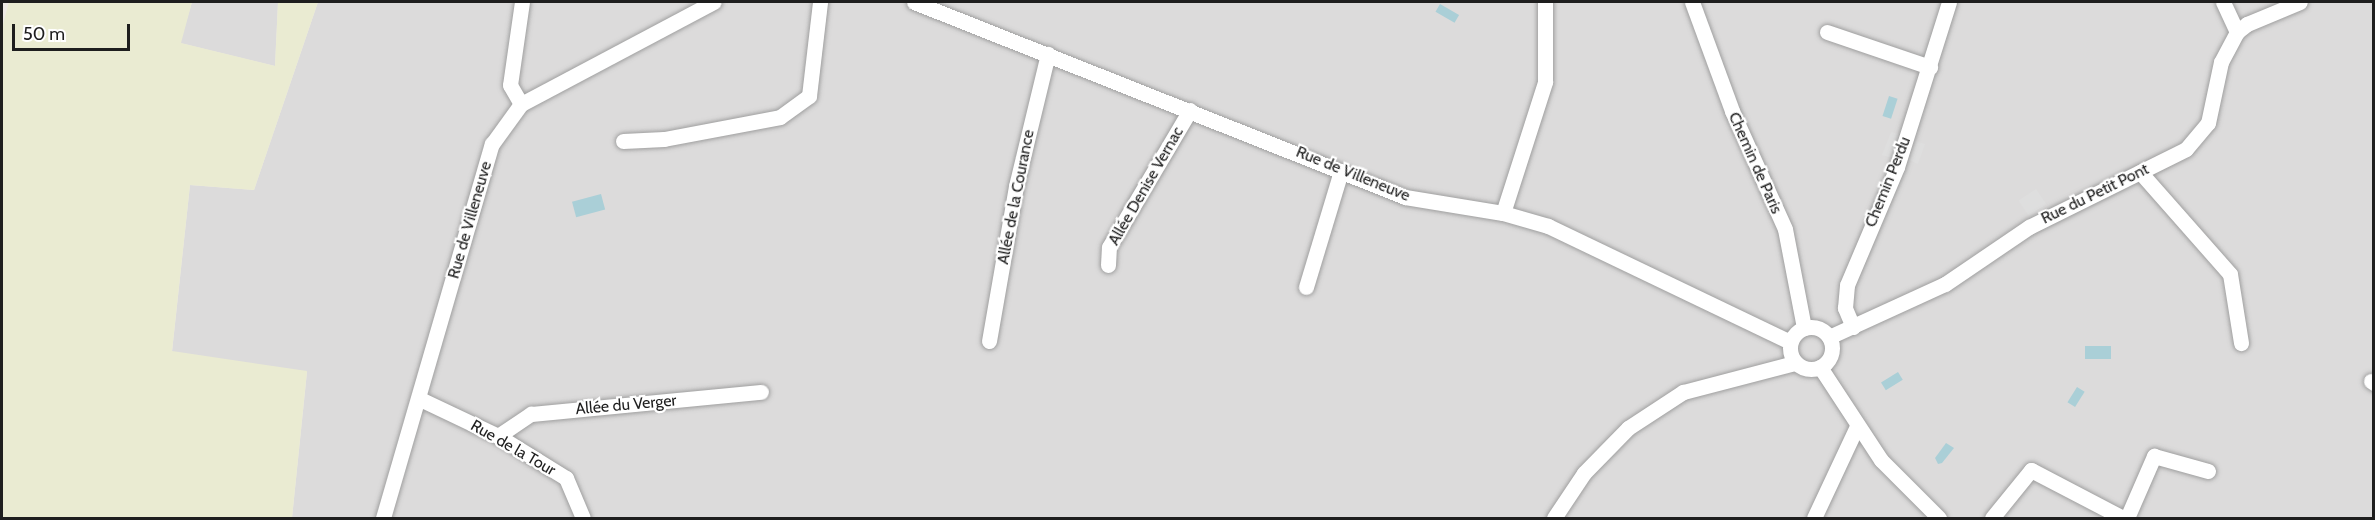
<!DOCTYPE html>
<html>
<head>
<meta charset="utf-8">
<style>
  body { margin:0 }
  #map { position:relative; width:2375px; height:520px; overflow:hidden; background:#eeeae5; font-family:Cabin,sans-serif }
  div>[style] { position:absolute }
  .residential>* { inset:0; background:#dcdbdb }
  .farmland>* { inset:0; background:#eaebd2 }
  .parking>* { inset:0; background:#dedede; transform-origin:0 0 }
  .water>* { inset:0; background:#aacfd7; transform-origin:0 0 }
  .roads { filter:drop-shadow(0 0 2px #9f9f9f) drop-shadow(0 0 2px #9f9f9f) }
  .street>* { height:15px; margin:-7.5px; padding:0 7.5px; transform-origin:7.5px; border-radius:7.5px; background:#fff }
  .street>.ring { margin:-7.5px; padding:0; box-sizing:content-box; background:none; border:15px solid #fff; border-radius:50% }
  span { translate:-50% -50%; white-space:nowrap; text-align:center; line-height:1.15; -webkit-text-stroke:4.5px #fff; paint-order:stroke }
  .street-label { font-size:16px; color:#1e1e1e }
  .frame { position:absolute; inset:0; border:3px solid #1e1e1e; pointer-events:none }
  .scale { position:absolute; left:12px; top:24px; width:118px; height:27px; box-sizing:border-box; border:3px solid #1e1e1e; border-top:0; padding-left:8px; font-size:18px; line-height:21px; white-space:nowrap; color:#1e1e1e; -webkit-text-stroke:4px #fff; paint-order:stroke }
</style>
</head>
<body>
<div id="map">
  <div class="residential">
    <i style="clip-path:polygon(192px 2px,278px 2px,275px 66px,180px 43px)"></i>
    <i style="clip-path:polygon(318px 2px,2373px 2px,2373px 518px,292px 518px,307px 372px,172px 352px,190px 185px,254px 190px)"></i>
  </div>
  <div class="farmland">
    <i style="clip-path:polygon(9px 2px,192px 2px,181px 43px,275px 66px,278px 2px,318px 2px,254px 190px,190px 185px,172px 351px,307px 371px,292px 518px,2px 518px,2px 28px)"></i>
  </div>
  <div class="parking">
    <i style="clip-path:polygon(1891px 132px,1905px 136px,1895px 159px,1882px 155px)"></i>
    <i style="clip-path:polygon(1916px 141px,1925px 144px,1918px 164px,1908px 160px)"></i>
    <i style="left:2036px;top:189px;width:18px;height:21px;rotate:56deg"></i>
  </div>
  <div class="water">
    <i style="left:1440px;top:4px;width:22px;height:9px;rotate:30deg"></i>
    <i style="left:1889px;top:96px;width:9px;height:21px;rotate:18deg"></i>
    <i style="left:601px;top:194px;width:16px;height:30px;rotate:75deg"></i>
    <i style="left:2111px;top:346px;width:13px;height:26px;rotate:90deg"></i>
    <i style="left:1898px;top:372px;width:9px;height:20px;rotate:58deg"></i>
    <i style="left:2077px;top:387px;width:9px;height:18px;rotate:32deg"></i>
    <i style="clip-path:polygon(1946px 443px,1954px 448px,1942px 463px,1938px 464px,1935px 458px)"></i>
  </div>
  <div class="roads">
    <div class="street">
      <i style="left:914px;top:2px;width:528px;rotate:21.66deg"></i>
      <i style="left:1405px;top:197px;width:99px;rotate:9.3deg"></i>
      <i style="left:1503px;top:213px;width:47px;rotate:16.1deg"></i>
      <i style="left:1548px;top:226px;width:268px;rotate:25.6deg"></i>
      <i style="left:1692px;top:2px;width:116px;rotate:69.8deg"></i>
      <i style="left:1732px;top:111px;width:129px;rotate:65.8deg"></i>
      <i style="left:1785px;top:229px;width:101px;rotate:79.1deg"></i>
      <i style="left:2223px;top:2px;width:33px;rotate:65deg"></i>
      <i style="left:1827px;top:32px;width:109px;rotate:18.8deg"></i>
      <i style="left:521px;top:104px;width:22px;rotate:-120deg"></i>
      <i style="left:510px;top:85px;width:84px;rotate:-81.8deg"></i>
      <i style="left:623px;top:141px;width:41px;rotate:-2.8deg"></i>
      <i style="left:664px;top:139px;width:118px;rotate:-10.7deg"></i>
      <i style="left:780px;top:117px;width:36px;rotate:-36deg"></i>
      <i style="left:809px;top:96px;width:95px;rotate:-83.3deg"></i>
      <i style="left:2140px;top:172px;width:136px;rotate:48.6deg"></i>
      <i style="left:2230px;top:274px;width:70px;rotate:80.9deg"></i>
      <i style="left:1503px;top:213px;width:138px;rotate:-72.2deg"></i>
      <i style="left:1545px;top:82px;width:80px;rotate:-90deg"></i>
      <i style="left:1108px;top:265px;width:18px;rotate:-87deg"></i>
      <i style="left:1109px;top:247px;width:159px;rotate:-59.4deg"></i>
      <i style="left:1306px;top:287px;width:121px;rotate:-73.2deg"></i>
      <i class="ring" style="left:1790px;top:327px;width:27px;height:27px"></i>
      <i style="left:1853px;top:327px;width:21px;rotate:-113deg"></i>
      <i style="left:1845px;top:308px;width:23px;rotate:-85deg"></i>
      <i style="left:1847px;top:285px;width:128px;rotate:-67deg"></i>
      <i style="left:1897px;top:167px;width:173px;rotate:-72.5deg"></i>
      <i style="left:1829px;top:337px;width:128px;rotate:-24.6deg"></i>
      <i style="left:1945px;top:284px;width:102px;rotate:-34.2deg"></i>
      <i style="left:2029px;top:227px;width:175px;rotate:-26.4deg"></i>
      <i style="left:2186px;top:149px;width:34px;rotate:-50deg"></i>
      <i style="left:2208px;top:123px;width:62px;rotate:-78deg"></i>
      <i style="left:2221px;top:62px;width:34px;rotate:-62deg"></i>
      <i style="left:2237px;top:32px;width:13px;rotate:-39deg"></i>
      <i style="left:2247px;top:24px;width:57px;rotate:-22.5deg"></i>
      <i style="left:989px;top:341px;width:157px;rotate:-80.1deg"></i>
      <i style="left:1016px;top:186px;width:136px;rotate:-76.4deg"></i>
      <i style="left:1820px;top:367px;width:111px;rotate:56.7deg"></i>
      <i style="left:1881px;top:460px;width:82px;rotate:45deg"></i>
      <i style="left:2371px;top:381px;width:4px;rotate:34deg"></i>
      <i style="left:420px;top:399px;width:86px;rotate:25.4deg"></i>
      <i style="left:498px;top:436px;width:80px;rotate:31.7deg"></i>
      <i style="left:566px;top:478px;width:43px;rotate:67deg"></i>
      <i style="left:498px;top:436px;width:40px;rotate:-34deg"></i>
      <i style="left:531px;top:414px;width:231px;rotate:-5.5deg"></i>
      <i style="left:383px;top:518px;width:390px;rotate:-73.8deg"></i>
      <i style="left:492px;top:144px;width:49px;rotate:-54.1deg"></i>
      <i style="left:521px;top:104px;width:218px;rotate:-27.9deg"></i>
      <i style="left:1554px;top:518px;width:54px;rotate:-56.3deg"></i>
      <i style="left:1584px;top:473px;width:63px;rotate:-45.6deg"></i>
      <i style="left:1628px;top:428px;width:66px;rotate:-33.2deg"></i>
      <i style="left:1683px;top:392px;width:115px;rotate:-14.6deg"></i>
      <i style="left:1814px;top:518px;width:102px;rotate:-64.9deg"></i>
      <i style="left:1992px;top:518px;width:62px;rotate:-50.9deg"></i>
      <i style="left:2031px;top:470px;width:104px;rotate:27.6deg"></i>
      <i style="left:2127px;top:518px;width:68px;rotate:-66.5deg"></i>
      <i style="left:2154px;top:456px;width:56px;rotate:15.5deg"></i>
    </div>
  </div>
  <div class="street-label">
    <span style="left:1755px;top:163px;rotate:66deg">Chemin de Paris</span>
    <span style="left:1353px;top:174px;rotate:22deg">Rue de Villeneuve</span>
    <span style="left:1888px;top:182px;rotate:-68deg">Chemin Perdu</span>
    <span style="left:1146px;top:186px;rotate:-60deg">Allée Denise Vernac</span>
    <span style="left:2095px;top:194px;rotate:-26deg">Rue du Petit Pont</span>
    <span style="left:1016px;top:197px;rotate:-79deg">Allée de la Courance</span>
    <span style="left:470px;top:220px;rotate:-74deg">Rue de Villeneuve</span>
    <span style="left:626px;top:405px;rotate:-5deg">Allée du Verger</span>
    <span style="left:513px;top:448px;rotate:30deg">Rue de la Tour</span>
  </div>
  <div class="frame"></div>
  <div class="scale">50 m</div>
</div>
</body>
</html>
